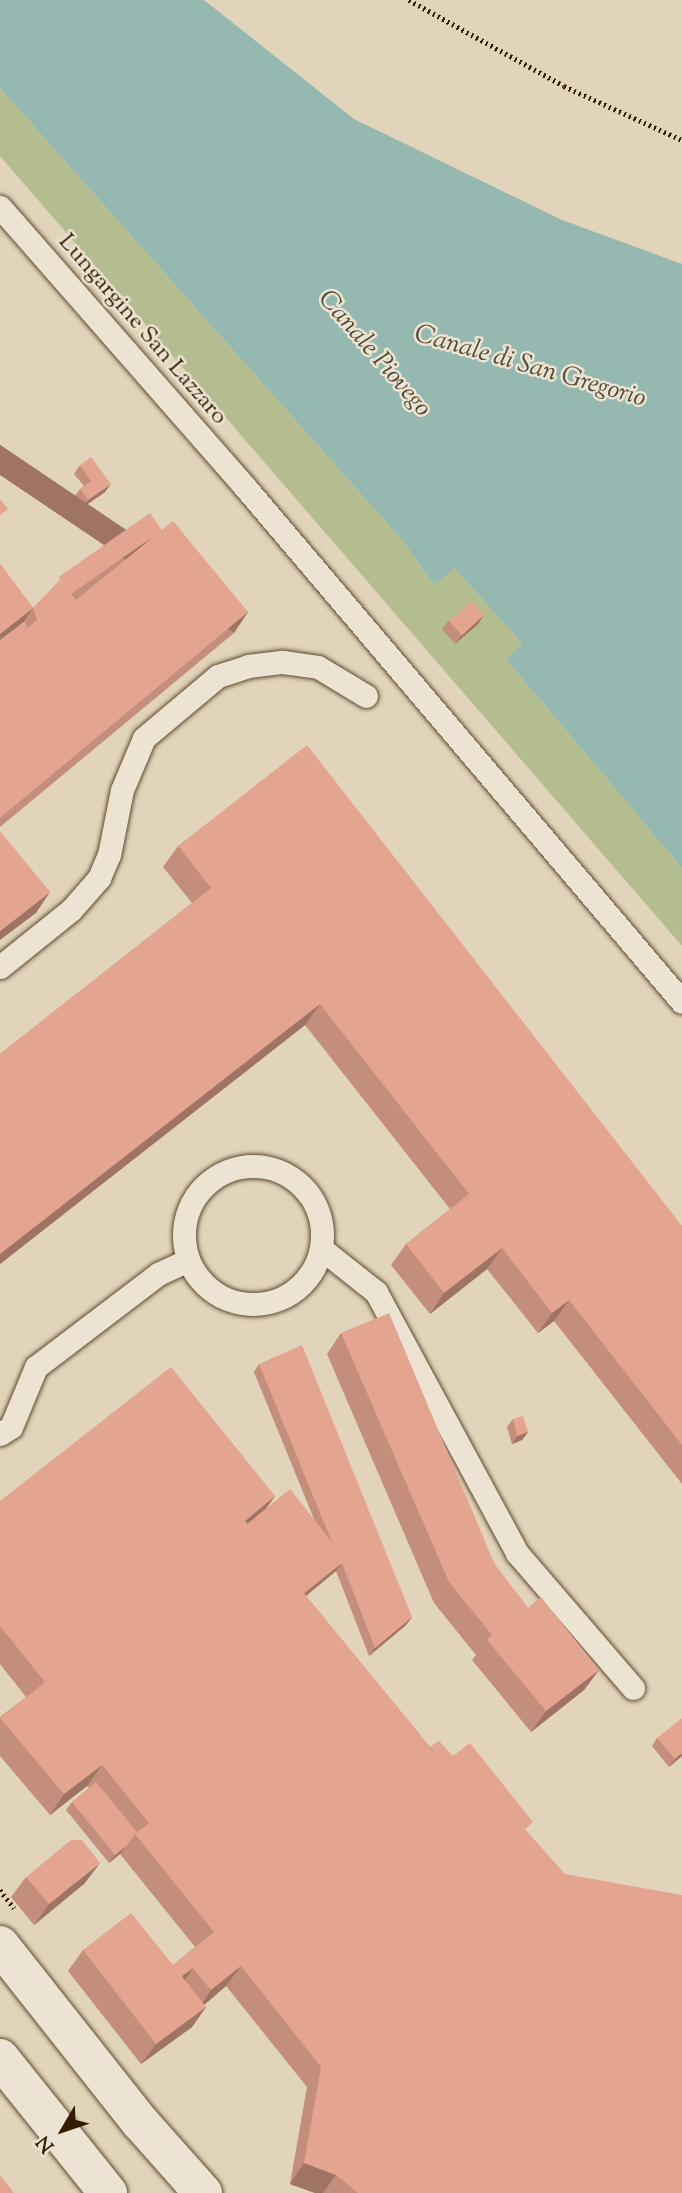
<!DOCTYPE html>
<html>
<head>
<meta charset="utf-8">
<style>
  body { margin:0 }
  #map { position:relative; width:682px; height:2193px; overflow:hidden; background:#e2d4ba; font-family:"Sorts Mill Goudy",serif }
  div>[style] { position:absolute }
  .green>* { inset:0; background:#b3bd90 }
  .water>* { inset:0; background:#95b8b0 }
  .path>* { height:4.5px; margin-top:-2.25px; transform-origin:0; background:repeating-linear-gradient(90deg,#331d03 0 2px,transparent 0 5.5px) }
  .roads { filter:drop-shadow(0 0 2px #5f4b31) drop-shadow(0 0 2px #5f4b31) }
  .service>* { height:23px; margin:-11.5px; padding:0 11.5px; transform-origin:11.5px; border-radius:11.5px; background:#ece3d2 }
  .service>.ring { margin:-11.5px; padding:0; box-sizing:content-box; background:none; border:23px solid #ece3d2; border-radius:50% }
  .minor>* { height:38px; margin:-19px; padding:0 19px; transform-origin:19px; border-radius:19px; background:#ece3d2 }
  .wall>* { inset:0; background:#c38e7b }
  .shaded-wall>* { inset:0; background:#9f7464; transform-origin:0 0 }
  .building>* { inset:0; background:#e3a58f; transform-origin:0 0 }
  span { translate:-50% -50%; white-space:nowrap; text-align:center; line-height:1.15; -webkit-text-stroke:5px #ece3d2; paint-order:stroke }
  .street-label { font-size:24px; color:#331d03 }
  .water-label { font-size:26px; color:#504c37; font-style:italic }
  .north { position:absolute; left:28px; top:2095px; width:70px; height:70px; -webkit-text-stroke:5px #ece3d2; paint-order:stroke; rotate:231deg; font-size:19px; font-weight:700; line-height:28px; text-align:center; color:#331d03 }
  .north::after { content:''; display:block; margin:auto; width:24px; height:32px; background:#331d03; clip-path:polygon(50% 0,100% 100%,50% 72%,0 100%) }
</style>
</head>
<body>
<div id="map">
  <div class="green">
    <i style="clip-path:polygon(0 88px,402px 540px,434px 585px,453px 567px,522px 643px,506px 659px,682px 868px,682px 946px,0 156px)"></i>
  </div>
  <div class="water">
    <i style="clip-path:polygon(0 0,204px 0,354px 119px,562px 220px,682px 264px,682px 868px,506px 659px,522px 643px,454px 568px,434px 585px,402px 540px,0 88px)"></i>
  </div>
  <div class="path">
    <i style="left:409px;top:0;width:177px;rotate:29deg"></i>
    <i style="left:564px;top:86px;width:130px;rotate:24.6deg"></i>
    <i style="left:0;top:1890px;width:23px;rotate:52deg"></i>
  </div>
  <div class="roads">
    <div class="service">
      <i style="left:0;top:207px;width:372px;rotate:48.8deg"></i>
      <i style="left:245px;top:487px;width:675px;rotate:49.68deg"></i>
      <i style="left:0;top:967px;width:91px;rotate:-38.8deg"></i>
      <i style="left:71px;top:910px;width:43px;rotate:-48.8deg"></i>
      <i style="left:99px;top:878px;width:25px;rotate:-67deg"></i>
      <i style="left:109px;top:855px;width:66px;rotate:-78.7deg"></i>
      <i style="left:122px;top:790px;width:56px;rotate:-67.1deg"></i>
      <i style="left:144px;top:738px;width:97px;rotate:-40deg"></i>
      <i style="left:218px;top:676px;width:32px;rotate:-18deg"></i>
      <i style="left:248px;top:666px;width:35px;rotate:-7deg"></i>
      <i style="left:283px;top:662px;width:35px;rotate:8deg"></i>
      <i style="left:318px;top:667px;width:56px;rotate:31.1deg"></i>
      <i class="ring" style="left:184px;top:1166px;width:115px;height:115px"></i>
      <i style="left:323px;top:1250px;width:68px;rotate:38.4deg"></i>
      <i style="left:376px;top:1292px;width:297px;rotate:61.6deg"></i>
      <i style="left:517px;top:1553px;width:178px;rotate:49.3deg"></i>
      <i style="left:0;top:1434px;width:13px;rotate:-32deg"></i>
      <i style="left:11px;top:1427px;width:65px;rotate:-67.4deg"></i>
      <i style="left:36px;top:1367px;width:153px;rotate:-37.3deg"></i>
      <i style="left:158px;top:1274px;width:33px;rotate:-25deg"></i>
    </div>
    <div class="minor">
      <i style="left:0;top:1945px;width:226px;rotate:51.7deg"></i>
      <i style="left:140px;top:2122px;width:95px;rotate:48.4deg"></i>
      <i style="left:0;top:2058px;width:173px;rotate:51.3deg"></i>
    </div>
  </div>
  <div class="wall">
    <i style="clip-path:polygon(80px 465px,105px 492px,82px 508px,74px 497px,80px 489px,84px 486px,74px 474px)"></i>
    <i style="clip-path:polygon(162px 530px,248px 612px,234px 633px,0 827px,0 564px,33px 608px,63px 584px)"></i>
    <i style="clip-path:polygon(448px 621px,478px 624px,455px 644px,442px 629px)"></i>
    <i style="clip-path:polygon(178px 846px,682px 1226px,682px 1484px,554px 1321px,538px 1333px,487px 1269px,430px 1314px,391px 1265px,406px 1244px,450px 1209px,305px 1025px,0 1264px,0 1054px,192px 903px,163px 867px)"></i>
    <i style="clip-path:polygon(341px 1333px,495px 1565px,528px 1608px,599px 1670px,584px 1690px,531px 1732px,472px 1660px,476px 1655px,434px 1603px,327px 1354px)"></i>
    <i style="clip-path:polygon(259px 1364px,412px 1617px,406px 1625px,369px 1656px,336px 1571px,306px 1596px,430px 1747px,453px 1756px,526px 1831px,682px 2193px,315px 2193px,290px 2184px,307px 2087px,226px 1986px,204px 2005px,206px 2007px,192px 2027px,141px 2064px,68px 1971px,83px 1950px,173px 1965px,195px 1947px,120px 1854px,109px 1863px,66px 1810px,72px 1802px,89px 1788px,87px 1786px,50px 1815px,0 1756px,0 1717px,26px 1697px,0 1664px,0 1501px,275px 1496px,266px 1509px,314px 1519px,254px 1372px)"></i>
    <i style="clip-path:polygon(513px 1419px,528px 1432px,522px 1440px,512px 1444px,507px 1427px)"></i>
    <i style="clip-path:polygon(657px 1738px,682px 1756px,669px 1767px,652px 1746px)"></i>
    <i style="clip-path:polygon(26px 1877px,85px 1883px,34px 1925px,11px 1897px)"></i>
  </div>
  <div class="shaded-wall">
    <i style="clip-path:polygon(111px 484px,105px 492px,82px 508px,88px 500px)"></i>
    <i style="clip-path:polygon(33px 608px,19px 629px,0 643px,0 634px)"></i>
    <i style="left:248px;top:612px;width:25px;height:322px;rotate:124deg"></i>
    <i style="clip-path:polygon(484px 615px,478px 624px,455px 644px,461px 636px)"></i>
    <i style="clip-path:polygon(50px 892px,36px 913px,0 940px,0 931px)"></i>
    <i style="clip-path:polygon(320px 1004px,305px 1025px,0 1264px,0 1254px)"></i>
    <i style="clip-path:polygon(502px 1248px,487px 1269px,430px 1314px,444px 1293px)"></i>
    <i style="clip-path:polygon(569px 1300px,554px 1321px,538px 1333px,552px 1313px)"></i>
    <i style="clip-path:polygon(528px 1432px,522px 1440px,512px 1444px,517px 1436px)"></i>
    <i style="clip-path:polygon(275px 1496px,260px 1516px,238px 1535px,245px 1521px)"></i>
    <i style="clip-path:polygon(342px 1563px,336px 1571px,287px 1611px,293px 1603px)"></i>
    <i style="clip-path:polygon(412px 1617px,406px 1625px,369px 1656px,375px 1648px)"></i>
    <i style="clip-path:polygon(599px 1670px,584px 1690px,531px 1732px,546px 1711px)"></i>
    <i style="clip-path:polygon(682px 1753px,682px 1756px,669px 1767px,675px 1759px)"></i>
    <i style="clip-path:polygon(102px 1765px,87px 1786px,50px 1815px,64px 1794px)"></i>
    <i style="clip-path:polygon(126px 1846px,120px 1854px,109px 1863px,115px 1855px)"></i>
    <i style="clip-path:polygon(100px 1863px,85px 1883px,34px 1925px,49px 1904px)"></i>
    <i style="clip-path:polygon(241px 1966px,226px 1986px,197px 2011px,211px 1990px)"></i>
    <i style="clip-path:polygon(193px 1968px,179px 1989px,182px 1976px)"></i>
    <i style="clip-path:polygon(206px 2007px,192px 2027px,141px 2064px,156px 2044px)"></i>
    <i style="clip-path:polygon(304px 2163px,336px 2175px,323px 2193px,315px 2193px,290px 2184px)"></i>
  </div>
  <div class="building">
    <i style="clip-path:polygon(91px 457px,111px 484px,88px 500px,80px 489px,91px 481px,80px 465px)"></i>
    <i style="clip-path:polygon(0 499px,8px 509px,0 515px)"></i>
    <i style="left:150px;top:513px;width:21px;height:112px;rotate:55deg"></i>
    <i style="clip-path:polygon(173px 521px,248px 612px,0 818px,0 650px,37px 620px,33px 608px,60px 580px,76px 600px)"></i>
    <i style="clip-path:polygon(0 564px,33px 608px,0 634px)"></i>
    <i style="left:471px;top:601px;width:19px;height:30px;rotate:47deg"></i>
    <i style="clip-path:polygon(25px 621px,27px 628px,0 650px,0 640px)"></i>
    <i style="clip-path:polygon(307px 745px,682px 1226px,682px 1445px,569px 1300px,552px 1313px,502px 1248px,444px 1293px,406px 1244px,469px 1194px,320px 1004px,0 1254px,0 1054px,211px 888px,178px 846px)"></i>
    <i style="clip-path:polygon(0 831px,50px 892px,0 931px)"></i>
    <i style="clip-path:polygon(389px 1313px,495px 1565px,528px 1608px,541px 1597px,599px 1670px,546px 1711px,487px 1640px,492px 1635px,449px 1582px,341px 1333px)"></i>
    <i style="clip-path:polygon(302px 1345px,412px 1617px,375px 1648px,342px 1563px,304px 1593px,247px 1524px,290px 1489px,332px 1542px,259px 1364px)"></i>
    <i style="clip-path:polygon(171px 1367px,275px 1496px,245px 1521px,505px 1839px,522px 1826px,565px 1874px,682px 1895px,682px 2193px,358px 2193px,336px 2175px,304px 2163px,321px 2067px,241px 1966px,211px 1990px,193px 1968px,182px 1976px,206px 2007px,156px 2044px,83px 1950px,131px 1913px,173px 1965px,214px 1932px,135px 1834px,149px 1823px,102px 1765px,64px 1794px,0 1718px,45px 1682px,0 1626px,0 1501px)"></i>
    <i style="clip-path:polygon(523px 1416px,528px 1432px,517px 1436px,513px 1419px)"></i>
    <i style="clip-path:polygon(682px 1718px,682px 1753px,675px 1759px,657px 1738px)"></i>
    <i style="clip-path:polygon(439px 1741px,453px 1756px,470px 1743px,533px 1822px,525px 1829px,522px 1826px,505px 1839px,430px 1747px)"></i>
    <i style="clip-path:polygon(96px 1782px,137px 1832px,126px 1846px,115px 1855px,72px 1802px)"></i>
    <i style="clip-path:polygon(71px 1840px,82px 1840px,100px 1863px,49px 1904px,26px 1877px)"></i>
    <i style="clip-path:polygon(0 2175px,14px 2193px,0 2193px)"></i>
  </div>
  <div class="street-label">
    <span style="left:142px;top:330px;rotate:49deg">Lungargine San Lazzaro</span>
  </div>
  <div class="water-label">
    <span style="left:374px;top:354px;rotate:49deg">Canale Piovego</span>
    <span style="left:530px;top:367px;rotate:16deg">Canale di San Gregorio</span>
  </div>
  <div class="north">N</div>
</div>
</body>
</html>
